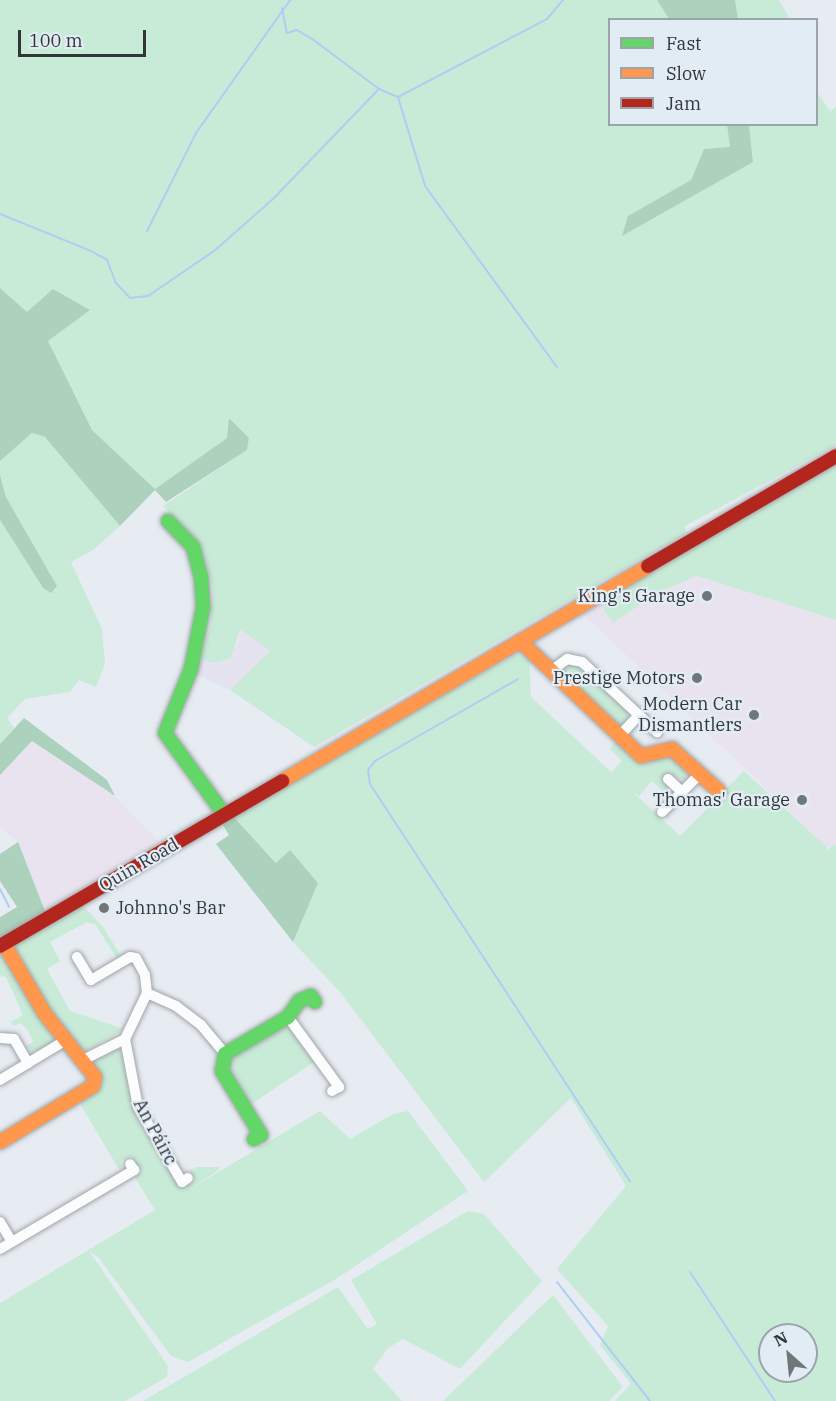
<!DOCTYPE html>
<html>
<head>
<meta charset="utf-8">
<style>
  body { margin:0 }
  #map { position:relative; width:836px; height:1401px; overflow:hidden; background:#e6ecf1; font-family:"IBM Plex Serif",serif }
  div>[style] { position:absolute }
  .commercial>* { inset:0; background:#e8e3ef }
  .industrial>* { inset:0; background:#e6e3f0 }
  .green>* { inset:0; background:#c8ebd7 }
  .forest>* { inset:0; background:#acd1bc }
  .stream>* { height:2px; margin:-1px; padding:0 1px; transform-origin:1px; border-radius:1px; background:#afcdf4 }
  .roads { filter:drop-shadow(0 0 2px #a0a4a7) drop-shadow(0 0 2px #a0a4a7) }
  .street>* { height:10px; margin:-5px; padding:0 5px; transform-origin:5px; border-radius:5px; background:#fbfcfd }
  .fast>* { height:14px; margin:-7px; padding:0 7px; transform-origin:7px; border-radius:7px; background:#63d668 }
  .slow>* { height:14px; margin:-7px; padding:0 7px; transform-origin:7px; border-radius:7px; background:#ff974d }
  .jam>* { height:14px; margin:-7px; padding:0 7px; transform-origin:7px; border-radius:7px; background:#b3261e }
  .dots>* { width:16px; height:16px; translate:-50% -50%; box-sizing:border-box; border:3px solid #e2ecf5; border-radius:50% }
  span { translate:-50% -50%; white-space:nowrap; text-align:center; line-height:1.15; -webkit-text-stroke:4.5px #e2ecf5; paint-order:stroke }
  .poi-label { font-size:18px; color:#323639 }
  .right { translate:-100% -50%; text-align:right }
  .left { translate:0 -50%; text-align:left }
  .street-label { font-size:18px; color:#323639 }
  .legend { position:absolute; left:608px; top:18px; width:210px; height:108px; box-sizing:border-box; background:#e2ecf5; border:2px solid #9ca3aa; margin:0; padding:8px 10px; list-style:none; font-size:18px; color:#323639 }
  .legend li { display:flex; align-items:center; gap:12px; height:30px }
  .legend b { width:30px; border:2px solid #9ca3aa }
  .north { position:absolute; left:758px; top:1323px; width:60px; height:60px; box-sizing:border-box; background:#e2ecf5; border:2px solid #9ca3aa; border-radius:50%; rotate:333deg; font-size:16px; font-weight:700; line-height:24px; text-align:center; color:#323639 }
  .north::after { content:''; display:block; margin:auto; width:21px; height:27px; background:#717679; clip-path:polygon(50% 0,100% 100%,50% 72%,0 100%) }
  .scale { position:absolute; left:18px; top:30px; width:128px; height:27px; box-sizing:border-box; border:3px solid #323639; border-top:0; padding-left:8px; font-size:18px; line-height:21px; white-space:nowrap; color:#323639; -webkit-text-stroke:4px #e2ecf5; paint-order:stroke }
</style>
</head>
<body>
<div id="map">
  <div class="commercial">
    <i style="clip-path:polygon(696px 576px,836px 620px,836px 846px,827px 847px,581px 612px,607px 596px,613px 623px,657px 593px)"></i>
    <i style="clip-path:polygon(32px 741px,115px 796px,160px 843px,45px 911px,18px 842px,0 827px,0 775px)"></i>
  </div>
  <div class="industrial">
    <i style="clip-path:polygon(240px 629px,271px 651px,230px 690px,193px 673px,201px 659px,214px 663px,238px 645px)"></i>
  </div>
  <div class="green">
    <i style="clip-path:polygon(0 0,657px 0,669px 19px,610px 20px,610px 124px,727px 125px,730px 147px,704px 149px,691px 180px,628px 216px,753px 162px,749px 125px,816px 124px,817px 92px,830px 111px,836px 107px,836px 445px,685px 526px,686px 533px,314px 747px,230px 690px,270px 651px,240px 629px,231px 658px,214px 663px,201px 659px,210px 628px,213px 591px,207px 563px,192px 534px,163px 506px,247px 450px,249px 438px,229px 418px,227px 438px,155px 489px,92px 430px,47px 341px,89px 310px,27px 312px,0 288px)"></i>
    <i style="clip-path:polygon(735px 0,779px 0,790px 19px,738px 19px)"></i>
    <i style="clip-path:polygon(32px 433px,45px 437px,120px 526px,93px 550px,71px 562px,102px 629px,105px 664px,96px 687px,79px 680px,70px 692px,25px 699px,7px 718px,14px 728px,0 744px,0 520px,43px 588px,57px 586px,6px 497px,0 475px,0 461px)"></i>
    <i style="clip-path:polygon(836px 462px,836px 620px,697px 576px,657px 593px,613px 623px,604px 610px,607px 596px)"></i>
    <i style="clip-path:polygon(evenodd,516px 654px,529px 658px,531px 697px,611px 772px,622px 761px,610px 749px,615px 742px,645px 764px,666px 754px,689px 773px,684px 780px,670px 775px,663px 781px,670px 788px,670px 798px,652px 781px,639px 796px,632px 791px,680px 836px,744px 771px,827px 847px,826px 852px,833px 844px,836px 846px,836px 1401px,615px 1401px,631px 1384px,600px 1345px,608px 1326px,557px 1269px,626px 1186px,571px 1098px,484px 1182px,340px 992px,293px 942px,318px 883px,290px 850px,277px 863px,232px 815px,516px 654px,770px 1335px,806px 1335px,806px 1371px,770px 1371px,770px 1335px)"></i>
    <i style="clip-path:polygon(573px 660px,626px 709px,628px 719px,619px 727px,564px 675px,563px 667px)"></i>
    <i style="clip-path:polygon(82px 905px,103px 927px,121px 956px,117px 959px,96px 925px,87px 922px,50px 942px,60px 961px,47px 969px,70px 1011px,124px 1029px,85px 1052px,50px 1011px,14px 948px,18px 941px)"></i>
    <i style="clip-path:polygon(0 955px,7px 959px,56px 1034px,54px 1041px,33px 1053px,26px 1046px,33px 1042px,28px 1031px,21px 1023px,13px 1026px,11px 1022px,23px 1015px,6px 977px,0 976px)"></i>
    <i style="clip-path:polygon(284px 1029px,290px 1029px,314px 1062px,250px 1105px,228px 1070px,230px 1060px)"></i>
    <i style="clip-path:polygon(117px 1048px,121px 1051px,136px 1108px,182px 1188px,195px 1180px,190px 1171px,196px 1167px,219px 1167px,219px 1170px,190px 1189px,320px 1111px,350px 1139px,393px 1114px,408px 1111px,468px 1191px,336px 1279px,188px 1362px,171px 1356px,98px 1257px,89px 1251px,168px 1366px,167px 1377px,125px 1401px,0 1401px,0 1303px,155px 1210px,134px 1176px,142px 1172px,131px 1156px,121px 1161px,122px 1169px,118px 1168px,78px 1100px,94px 1060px)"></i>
    <i style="clip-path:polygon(468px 1211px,484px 1214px,542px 1281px,460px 1369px,403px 1339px,388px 1348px,373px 1369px,402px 1401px,143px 1401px,338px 1287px,368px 1329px,377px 1324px,351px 1280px)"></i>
    <i style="clip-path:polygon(553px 1295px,623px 1387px,609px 1401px,443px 1401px)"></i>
  </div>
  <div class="forest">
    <i style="clip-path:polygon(657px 0,735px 0,738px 19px,669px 19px)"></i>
    <i style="clip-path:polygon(727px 125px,749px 125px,753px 162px,622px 236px,628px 216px,691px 180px,704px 149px,730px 147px)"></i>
    <i style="clip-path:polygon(0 288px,27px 312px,53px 289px,90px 310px,48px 341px,92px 430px,155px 489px,227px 438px,229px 418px,249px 438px,247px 450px,166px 502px,155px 490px,120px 526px,45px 437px,32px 433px,0 461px)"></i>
    <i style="clip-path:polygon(0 475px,6px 497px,57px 586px,51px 593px,43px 588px,0 520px)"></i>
    <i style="clip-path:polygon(24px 718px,107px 780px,115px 796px,32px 741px,0 775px,0 744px)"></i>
    <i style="clip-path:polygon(232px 815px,276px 863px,290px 850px,318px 883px,293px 942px,216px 844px,229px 835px,221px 822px)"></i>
    <i style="clip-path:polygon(18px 842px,45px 911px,0 939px,0 917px,17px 907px,0 881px,0 854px)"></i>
  </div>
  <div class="stream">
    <i style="left:282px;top:8px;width:25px;rotate:79deg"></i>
    <i style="left:287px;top:33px;width:10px;rotate:-17deg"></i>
    <i style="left:297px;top:30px;width:21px;rotate:31deg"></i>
    <i style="left:315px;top:41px;width:80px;rotate:36.9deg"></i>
    <i style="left:379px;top:89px;width:21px;rotate:23deg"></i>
    <i style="left:398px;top:97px;width:168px;rotate:-27.6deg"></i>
    <i style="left:547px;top:19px;width:25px;rotate:-50deg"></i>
    <i style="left:398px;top:97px;width:93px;rotate:73.1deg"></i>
    <i style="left:425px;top:186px;width:224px;rotate:53.9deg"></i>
    <i style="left:0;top:214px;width:98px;rotate:22.1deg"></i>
    <i style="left:91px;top:251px;width:18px;rotate:29deg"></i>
    <i style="left:107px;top:260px;width:25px;rotate:69deg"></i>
    <i style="left:116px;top:283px;width:21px;rotate:47deg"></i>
    <i style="left:130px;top:298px;width:18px;rotate:-6deg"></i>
    <i style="left:148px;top:296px;width:80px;rotate:-34.3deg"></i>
    <i style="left:214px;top:251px;width:79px;rotate:-41.4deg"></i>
    <i style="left:273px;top:199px;width:153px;rotate:-46.1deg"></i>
    <i style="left:147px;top:231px;width:110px;rotate:-63.4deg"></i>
    <i style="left:196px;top:133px;width:163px;rotate:-54.7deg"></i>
    <i style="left:518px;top:679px;width:165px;rotate:150.2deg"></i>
    <i style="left:375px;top:761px;width:11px;rotate:128deg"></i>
    <i style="left:368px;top:770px;width:14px;rotate:82deg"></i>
    <i style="left:370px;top:784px;width:475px;rotate:56.8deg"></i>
    <i style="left:0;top:889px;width:20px;rotate:63deg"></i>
    <i style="left:690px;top:1272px;width:154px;rotate:56.6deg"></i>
    <i style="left:557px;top:1282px;width:151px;rotate:52deg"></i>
  </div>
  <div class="roads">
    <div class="street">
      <i style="left:552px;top:670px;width:19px;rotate:-36deg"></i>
      <i style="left:567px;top:659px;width:15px;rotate:11deg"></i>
      <i style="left:582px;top:662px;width:103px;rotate:43deg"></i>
      <i style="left:625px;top:730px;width:21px;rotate:-47deg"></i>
      <i style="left:668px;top:779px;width:19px;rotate:43deg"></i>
      <i style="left:662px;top:812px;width:54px;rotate:-45deg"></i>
      <i style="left:77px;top:957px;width:27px;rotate:59deg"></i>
      <i style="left:91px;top:980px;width:45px;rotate:-30.5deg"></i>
      <i style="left:130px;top:957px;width:6px;rotate:9deg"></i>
      <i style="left:136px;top:958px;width:19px;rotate:62deg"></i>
      <i style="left:145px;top:975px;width:18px;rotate:84deg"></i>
      <i style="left:288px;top:1017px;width:87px;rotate:53.9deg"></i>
      <i style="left:339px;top:1087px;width:8px;rotate:150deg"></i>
      <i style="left:0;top:1038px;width:14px;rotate:4deg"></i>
      <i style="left:14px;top:1039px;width:28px;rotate:60deg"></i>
      <i style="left:28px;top:1063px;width:44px;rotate:-31.2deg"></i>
      <i style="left:125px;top:1039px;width:51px;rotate:-64.4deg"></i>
      <i style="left:147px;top:993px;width:32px;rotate:24deg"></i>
      <i style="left:176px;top:1006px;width:31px;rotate:37deg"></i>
      <i style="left:201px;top:1025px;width:38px;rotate:50deg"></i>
      <i style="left:85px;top:1059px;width:45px;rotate:-26.6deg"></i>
      <i style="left:125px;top:1039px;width:69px;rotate:79.2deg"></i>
      <i style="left:138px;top:1107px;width:87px;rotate:59.6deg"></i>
      <i style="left:182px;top:1182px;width:7px;rotate:-34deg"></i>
      <i style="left:0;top:1080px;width:33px;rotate:-31deg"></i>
      <i style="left:0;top:1222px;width:23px;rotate:59deg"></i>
      <i style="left:0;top:1249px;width:156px;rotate:-30.5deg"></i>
      <i style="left:134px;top:1170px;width:7px;rotate:-124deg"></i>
    </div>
    <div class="fast">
      <i style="left:168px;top:521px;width:36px;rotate:46deg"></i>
      <i style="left:193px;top:547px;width:30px;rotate:75deg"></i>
      <i style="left:201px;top:576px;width:32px;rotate:86deg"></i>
      <i style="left:203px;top:608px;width:62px;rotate:101.1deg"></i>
      <i style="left:191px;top:669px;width:69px;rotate:112.1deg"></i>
      <i style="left:165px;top:733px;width:100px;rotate:53.9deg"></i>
      <i style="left:254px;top:1139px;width:8px;rotate:-30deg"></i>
      <i style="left:261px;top:1135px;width:75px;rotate:-121.4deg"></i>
      <i style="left:222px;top:1071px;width:17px;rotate:-80deg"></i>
      <i style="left:225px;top:1054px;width:73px;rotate:-30.4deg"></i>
      <i style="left:288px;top:1017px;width:19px;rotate:-55deg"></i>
      <i style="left:299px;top:1001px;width:13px;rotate:-23deg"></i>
      <i style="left:311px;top:996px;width:7px;rotate:56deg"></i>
    </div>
    <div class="slow">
      <i style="left:520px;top:641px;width:167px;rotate:43.5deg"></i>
      <i style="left:641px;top:756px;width:32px;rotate:-13deg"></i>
      <i style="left:672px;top:749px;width:63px;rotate:41.8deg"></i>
      <i style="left:282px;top:781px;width:424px;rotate:-30.4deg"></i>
      <i style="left:0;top:1142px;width:109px;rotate:-31.1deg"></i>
      <i style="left:93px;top:1086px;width:9px;rotate:-77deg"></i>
      <i style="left:95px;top:1077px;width:80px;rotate:-128.4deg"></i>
      <i style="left:45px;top:1014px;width:81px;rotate:-120.4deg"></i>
    </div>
    <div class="jam">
      <i style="left:648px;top:566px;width:218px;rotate:-30.3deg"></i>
      <i style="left:0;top:946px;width:327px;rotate:-30.3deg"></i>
    </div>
  </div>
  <div class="dots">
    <i style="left:707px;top:596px;background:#717679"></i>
    <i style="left:697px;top:678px;background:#717679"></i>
    <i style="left:754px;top:715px;background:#717679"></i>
    <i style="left:802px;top:800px;background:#717679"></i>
    <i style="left:104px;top:908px;background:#717679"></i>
  </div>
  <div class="poi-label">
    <span class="right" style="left:695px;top:596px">King's Garage</span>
    <span class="right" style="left:685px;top:678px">Prestige Motors</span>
    <span class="right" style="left:742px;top:715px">Modern Car<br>Dismantlers</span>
    <span class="right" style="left:790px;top:800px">Thomas' Garage</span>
    <span class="left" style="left:116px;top:908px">Johnno's Bar</span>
  </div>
  <div class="street-label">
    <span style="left:139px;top:865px;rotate:-30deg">Quin Road</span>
    <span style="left:155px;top:1132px;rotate:62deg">An Páirc</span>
  </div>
  <ul class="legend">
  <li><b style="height:8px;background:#63d668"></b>Fast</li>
  <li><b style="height:8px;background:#ff974d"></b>Slow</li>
  <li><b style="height:8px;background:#b3261e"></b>Jam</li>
  </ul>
  <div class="north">N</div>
  <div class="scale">100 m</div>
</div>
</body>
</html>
